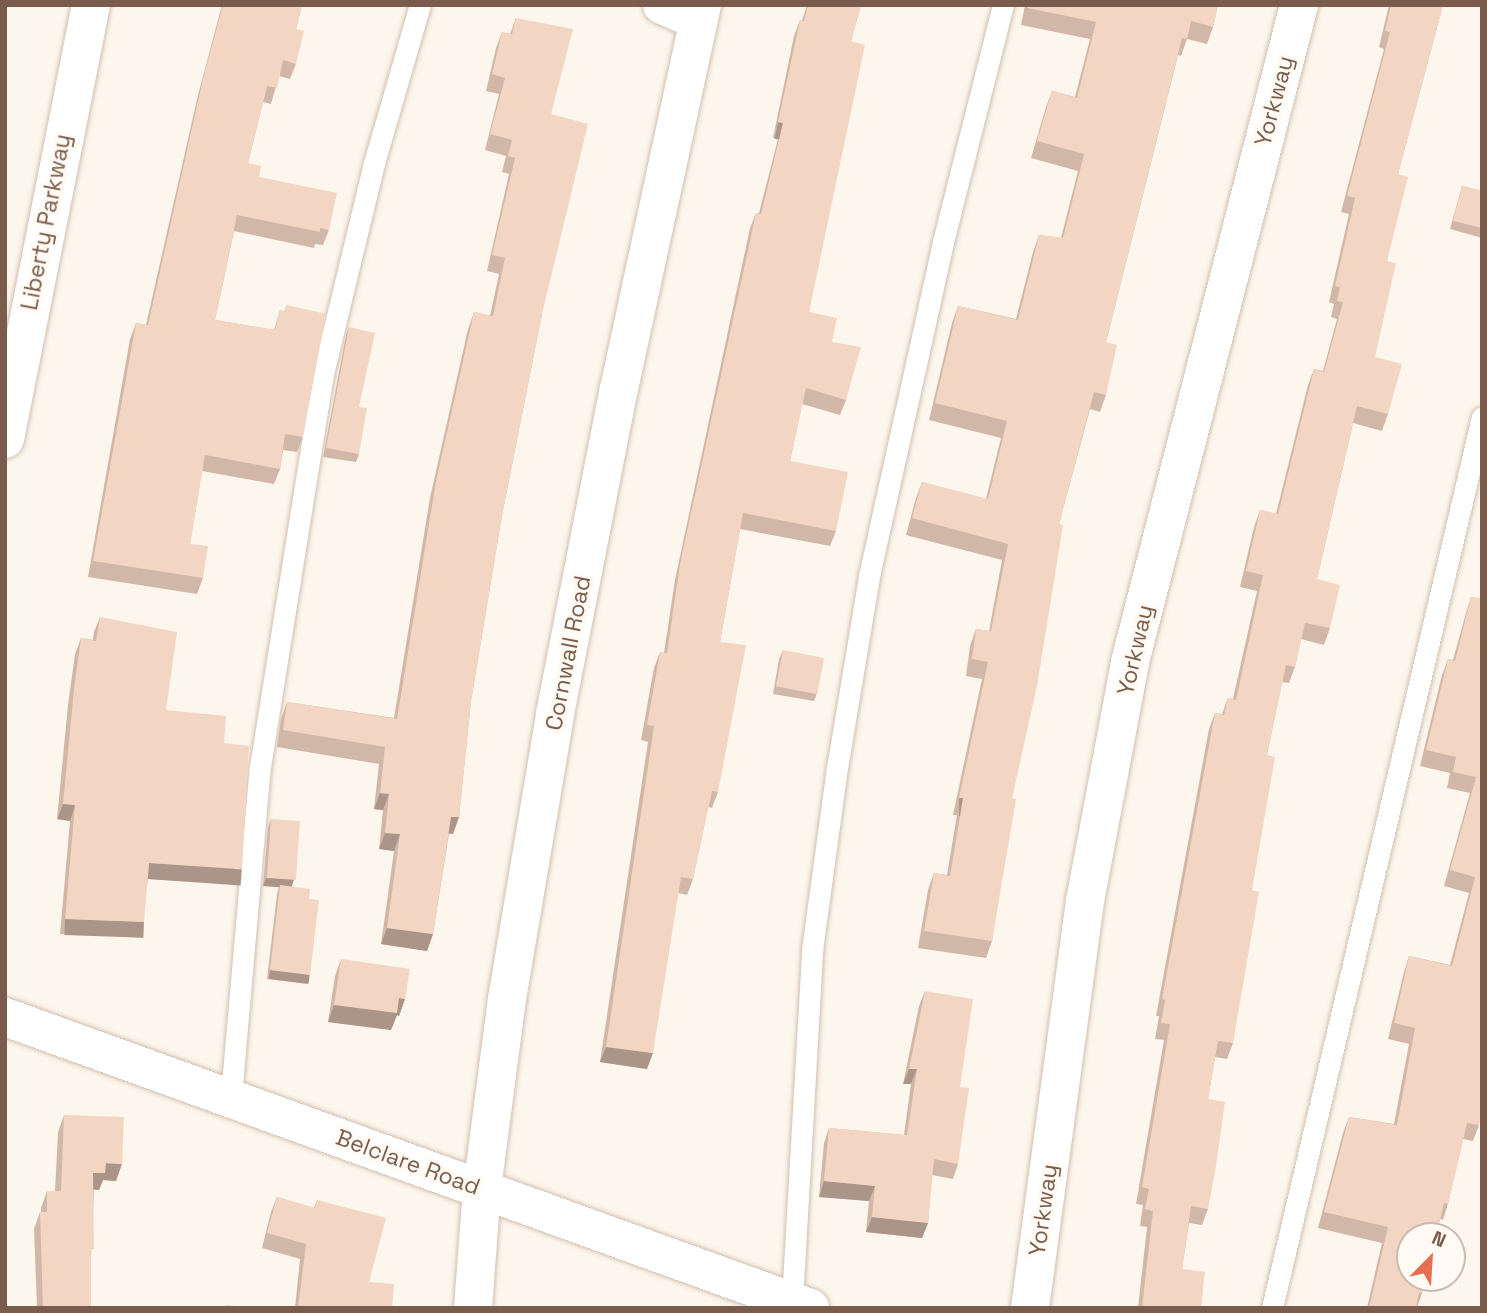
<!DOCTYPE html>
<html>
<head>
<meta charset="utf-8">
<style>
  body { margin:0 }
  #map { position:relative; width:1487px; height:1313px; overflow:hidden; background:#fdf6ec; font-family:"Space Grotesk",sans-serif }
  div>[style] { position:absolute }
  .roads { filter:drop-shadow(0 0 2px #d1beb0) drop-shadow(0 0 2px #d1beb0) }
  .lane>* { height:21px; margin:-10.5px; padding:0 10.5px; transform-origin:10.5px; border-radius:10.5px; background:#fff }
  .street>* { height:38px; margin:-19px; padding:0 19px; transform-origin:19px; border-radius:19px; background:#fff }
  .secondary>* { height:38px; margin:-19px; padding:0 19px; transform-origin:19px; border-radius:19px; background:#fff }
  .wall>* { inset:0; background:#d1b7a8 }
  .shaded-wall>* { inset:0; background:#aa9588; transform-origin:0 0 }
  .building>* { inset:0; background:#f3d5c3; transform-origin:0 0 }
  span { translate:-50% -50%; white-space:nowrap; text-align:center; line-height:1.15; -webkit-text-stroke:7px #fffaf3; paint-order:stroke }
  .street-label { font-size:23px; color:#7a5c4d }
  .frame { position:absolute; inset:0; border:7px solid #7a5c4d; pointer-events:none }
  .north { position:absolute; left:1396px; top:1222px; width:70px; height:70px; box-sizing:border-box; background:#fffaf3; border:2px solid #cabbb1; border-radius:50%; rotate:24deg; font-size:19px; font-weight:700; line-height:28px; text-align:center; color:#7a5c4d }
  .north::after { content:''; display:block; margin:auto; width:24px; height:32px; background:#e76f51; clip-path:polygon(50% 0,100% 100%,50% 72%,0 100%) }
</style>
</head>
<body>
<div id="map">
  <div class="roads">
    <div class="lane">
      <i style="left:231px;top:1096px;width:330px;rotate:-85deg"></i>
      <i style="left:260px;top:767px;width:394px;rotate:-80.9deg"></i>
      <i style="left:322px;top:378px;width:221px;rotate:-76.4deg"></i>
      <i style="left:374px;top:163px;width:165px;rotate:-73.8deg"></i>
      <i style="left:792px;top:1301px;width:352px;rotate:-86.7deg"></i>
      <i style="left:812px;top:950px;width:184px;rotate:-82.2deg"></i>
      <i style="left:837px;top:768px;width:195px;rotate:-80.5deg"></i>
      <i style="left:869px;top:576px;width:342px;rotate:-77.5deg"></i>
      <i style="left:943px;top:242px;width:244px;rotate:-75.8deg"></i>
      <i style="left:1272px;top:1308px;width:915px;rotate:-76.74deg"></i>
    </div>
    <div class="street">
      <i style="left:662px;top:5px;width:39px;rotate:23deg"></i>
      <i style="left:473px;top:1308px;width:119px;rotate:-85.7deg"></i>
      <i style="left:482px;top:1189px;width:192px;rotate:-82.5deg"></i>
      <i style="left:507px;top:999px;width:289px;rotate:-80.4deg"></i>
      <i style="left:555px;top:714px;width:331px;rotate:-78.9deg"></i>
      <i style="left:619px;top:389px;width:393px;rotate:-77.8deg"></i>
      <i style="left:1030px;top:1308px;width:411px;rotate:-82.3deg"></i>
      <i style="left:1085px;top:901px;width:243px;rotate:-79.3deg"></i>
      <i style="left:1130px;top:662px;width:678px;rotate:-75.57deg"></i>
    </div>
    <div class="secondary">
      <i style="left:5px;top:439px;width:442px;rotate:-78.8deg"></i>
      <i style="left:5px;top:1017px;width:856px;rotate:19.87deg"></i>
    </div>
  </div>
  <div class="wall">
    <i style="clip-path:polygon(222px 5px,302px 5px,296px 29px,296px 64px,290px 79px,279px 76px,271px 104px,263px 102px,248px 163px,259px 177px,329px 230px,323px 245px,315px 244px,314px 248px,234px 231px,215px 320px,274px 330px,280px 310px,284px 312px,287px 305px,303px 437px,297px 452px,283px 450px,280px 469px,274px 484px,202px 471px,190px 544px,203px 578px,197px 594px,88px 577px,130px 339px,136px 323px,146px 325px,198px 95px)"></i>
    <i style="clip-path:polygon(807px 5px,861px 5px,851px 41px,809px 312px,832px 342px,846px 400px,840px 415px,802px 404px,790px 461px,836px 531px,830px 546px,740px 529px,720px 642px,718px 792px,712px 808px,708px 807px,693px 879px,687px 895px,678px 893px,647px 1069px,600px 1062px,648px 742px,641px 740px,654px 668px,660px 652px,664px 653px,675px 580px,750px 228px,756px 213px,759px 213px,778px 139px,773px 138px,794px 36px,800px 20px,802px 21px)"></i>
    <i style="clip-path:polygon(1025px 5px,1218px 5px,1213px 27px,1207px 44px,1187px 39px,1181px 56px,1178px 55px,1106px 342px,1106px 395px,1100px 412px,1090px 409px,1059px 524px,1012px 798px,992px 941px,986px 958px,918px 948px,928px 890px,934px 873px,947px 875px,957px 815px,953px 815px,982px 679px,966px 676px,970px 646px,976px 629px,989px 631px,1002px 560px,906px 535px,916px 498px,922px 482px,986px 499px,1001px 438px,929px 420px,952px 323px,958px 306px,1016px 319px,1033px 252px,1039px 235px,1061px 238px,1078px 171px,1031px 158px,1046px 107px,1052px 91px,1075px 97px,1090px 39px,1021px 25px)"></i>
    <i style="clip-path:polygon(1389px 5px,1443px 5px,1398px 174px,1375px 357px,1388px 414px,1382px 431px,1353px 423px,1317px 579px,1330px 628px,1324px 645px,1301px 639px,1295px 667px,1289px 683px,1282px 682px,1267px 755px,1233px 1043px,1227px 1059px,1215px 1057px,1208px 1099px,1208px 1209px,1202px 1225px,1189px 1223px,1182px 1269px,1201px 1308px,1138px 1308px,1147px 1227px,1140px 1226px,1143px 1205px,1136px 1204px,1164px 1040px,1155px 1039px,1159px 1016px,1156px 1016px,1209px 729px,1215px 713px,1222px 714px,1228px 698px,1233px 699px,1257px 591px,1240px 587px,1254px 527px,1260px 510px,1276px 514px,1308px 385px,1314px 369px,1323px 371px,1337px 319px,1331px 317px,1334px 304px,1329px 302px,1349px 214px,1341px 212px,1384px 49px,1379px 47px)"></i>
    <i style="clip-path:polygon(516px 18px,551px 114px,542px 314px,502px 515px,471px 701px,459px 817px,453px 834px,449px 833px,433px 934px,427px 951px,381px 944px,394px 851px,379px 849px,383px 810px,374px 809px,379px 764px,277px 747px,281px 719px,287px 702px,394px 718px,430px 498px,468px 329px,474px 312px,490px 316px,499px 274px,487px 271px,509px 174px,502px 172px,506px 156px,485px 150px,499px 94px,486px 91px,496px 48px,502px 32px,510px 34px)"></i>
    <i style="clip-path:polygon(1462px 186px,1482px 191px,1482px 238px,1450px 229px)"></i>
    <i style="clip-path:polygon(349px 327px,359px 407px,359px 454px,356px 462px,323px 457px,346px 335px)"></i>
    <i style="clip-path:polygon(1471px 597px,1482px 599px,1479px 1125px,1473px 1141px,1463px 1139px,1448px 1204px,1443px 1220px,1440px 1219px,1422px 1293px,1417px 1308px,1367px 1308px,1382px 1243px,1318px 1228px,1343px 1133px,1349px 1117px,1394px 1124px,1409px 1044px,1388px 1039px,1404px 972px,1409px 956px,1450px 965px,1469px 893px,1444px 886px,1470px 793px,1447px 788px,1450px 773px,1420px 766px,1442px 675px,1448px 659px,1453px 660px,1466px 613px)"></i>
    <i style="clip-path:polygon(100px 617px,166px 710px,224px 743px,236px 884px,148px 879px,139px 937px,60px 934px,70px 821px,57px 819px,68px 705px,75px 654px,81px 638px,93px 640px,94px 632px)"></i>
    <i style="clip-path:polygon(783px 650px,817px 693px,814px 701px,773px 694px,779px 659px)"></i>
    <i style="clip-path:polygon(271px 819px,294px 879px,292px 887px,309px 899px,307px 984px,267px 979px,277px 894px,279px 887px,263px 886px,268px 827px)"></i>
    <i style="clip-path:polygon(341px 959px,405px 999px,399px 1016px,397px 1015px,391px 1030px,328px 1022px,335px 976px)"></i>
    <i style="clip-path:polygon(925px 991px,960px 1087px,958px 1164px,953px 1179px,932px 1175px,928px 1223px,922px 1238px,866px 1232px,869px 1201px,819px 1197px,824px 1143px,829px 1128px,904px 1135px,911px 1084px,903px 1084px,919px 1006px)"></i>
    <i style="clip-path:polygon(64px 1115px,116px 1181px,103px 1180px,99px 1190px,94px 1189px,91px 1258px,91px 1308px,37px 1308px,34px 1229px,40px 1212px,41px 1212px,41px 1208px,47px 1191px,55px 1191px,58px 1132px)"></i>
    <i style="clip-path:polygon(277px 1197px,314px 1208px,317px 1200px,369px 1282px,392px 1308px,295px 1308px,300px 1259px,262px 1248px,271px 1212px)"></i>
  </div>
  <div class="shaded-wall">
    <i style="left:778px;top:122px;width:5px;height:17px;rotate:11deg"></i>
    <i style="clip-path:polygon(380px 793px,389px 794px,383px 810px,374px 809px)"></i>
    <i style="left:959px;top:798px;width:4px;height:18px"></i>
    <i style="clip-path:polygon(63px 804px,75px 805px,70px 821px,57px 819px)"></i>
    <i style="clip-path:polygon(451px 817px,459px 817px,453px 834px,445px 833px)"></i>
    <i style="clip-path:polygon(385px 833px,400px 834px,394px 851px,379px 849px)"></i>
    <i style="left:149px;top:863px;width:93px;height:16px;rotate:4deg"></i>
    <i style="clip-path:polygon(266px 878px,294px 879px,291px 888px,263px 886px)"></i>
    <i style="left:65px;top:919px;width:79px;height:16px;rotate:2deg"></i>
    <i style="clip-path:polygon(387px 928px,433px 934px,427px 951px,381px 944px)"></i>
    <i style="left:270px;top:970px;width:40px;height:9px;rotate:7deg"></i>
    <i style="clip-path:polygon(399px 998px,405px 999px,399px 1016px,397px 1015px,391px 1030px,328px 1022px,334px 1005px)"></i>
    <i style="clip-path:polygon(606px 1047px,653px 1053px,647px 1069px,600px 1062px)"></i>
    <i style="clip-path:polygon(909px 1069px,917px 1069px,911px 1084px,903px 1084px)"></i>
    <i style="clip-path:polygon(106px 1163px,122px 1164px,116px 1181px,103px 1180px,99px 1190px,87px 1189px,93px 1173px)"></i>
    <i style="clip-path:polygon(824px 1181px,875px 1186px,869px 1201px,819px 1197px)"></i>
    <i style="clip-path:polygon(872px 1217px,928px 1223px,922px 1238px,866px 1232px)"></i>
  </div>
  <div class="building">
    <i style="clip-path:polygon(223px 5px,302px 5px,296px 29px,304px 31px,296px 64px,283px 60px,277px 88px,267px 86px,248px 163px,261px 166px,259px 177px,337px 193px,329px 230px,320px 228px,320px 232px,237px 215px,215px 320px,275px 330px,280px 310px,285px 312px,287px 305px,326px 314px,303px 437px,285px 434px,280px 469px,205px 455px,190px 544px,208px 546px,203px 578px,93px 561px,136px 323px,148px 325px,203px 79px)"></i>
    <i style="clip-path:polygon(808px 5px,861px 5px,851px 41px,865px 45px,809px 312px,837px 318px,832px 342px,861px 347px,846px 400px,806px 388px,790px 461px,848px 472px,836px 531px,743px 513px,720px 642px,746px 645px,718px 792px,712px 791px,693px 879px,681px 877px,653px 1053px,606px 1047px,654px 726px,647px 725px,660px 652px,667px 653px,680px 564px,756px 213px,761px 214px,783px 123px,778px 122px,800px 20px,804px 21px)"></i>
    <i style="clip-path:polygon(1028px 5px,1218px 5px,1213px 27px,1191px 21px,1187px 39px,1182px 38px,1106px 342px,1117px 345px,1106px 395px,1094px 392px,1059px 524px,1063px 525px,1037px 686px,1012px 798px,1016px 799px,992px 941px,924px 931px,934px 873px,950px 876px,963px 798px,959px 798px,988px 662px,972px 659px,976px 629px,991px 631px,1008px 544px,912px 518px,922px 482px,988px 499px,1007px 421px,935px 403px,958px 306px,1018px 320px,1039px 235px,1063px 238px,1084px 154px,1037px 141px,1052px 91px,1077px 98px,1096px 22px,1027px 8px)"></i>
    <i style="clip-path:polygon(1391px 5px,1443px 5px,1398px 174px,1408px 177px,1387px 261px,1396px 263px,1375px 357px,1402px 364px,1388px 414px,1357px 406px,1317px 579px,1340px 585px,1330px 628px,1305px 623px,1295px 667px,1286px 665px,1267px 755px,1275px 757px,1252px 890px,1259px 892px,1233px 1043px,1218px 1041px,1208px 1099px,1225px 1102px,1216px 1166px,1208px 1209px,1191px 1206px,1182px 1269px,1205px 1272px,1201px 1308px,1142px 1308px,1153px 1211px,1145px 1209px,1149px 1189px,1142px 1187px,1170px 1024px,1161px 1023px,1165px 1000px,1162px 999px,1215px 713px,1224px 715px,1228px 698px,1236px 700px,1263px 575px,1246px 571px,1260px 510px,1278px 514px,1314px 369px,1324px 372px,1343px 302px,1337px 301px,1340px 287px,1335px 286px,1355px 198px,1347px 196px,1390px 32px,1385px 31px)"></i>
    <i style="clip-path:polygon(516px 18px,573px 29px,551px 114px,588px 124px,542px 314px,502px 515px,471px 701px,459px 817px,451px 817px,433px 934px,387px 928px,400px 834px,385px 833px,389px 794px,380px 793px,385px 747px,283px 730px,287px 702px,397px 719px,436px 481px,474px 312px,493px 316px,505px 258px,492px 255px,515px 158px,508px 156px,512px 140px,490px 134px,505px 78px,492px 74px,502px 32px,512px 34px)"></i>
    <i style="clip-path:polygon(1462px 186px,1482px 191px,1482px 228px,1453px 221px)"></i>
    <i style="clip-path:polygon(349px 327px,375px 333px,359px 407px,367px 408px,359px 454px,326px 448px)"></i>
    <i style="clip-path:polygon(1471px 597px,1482px 599px,1482px 1112px,1479px 1125px,1467px 1123px,1448px 1204px,1444px 1203px,1436px 1236px,1410px 1236px,1410px 1278px,1426px 1278px,1422px 1293px,1419px 1292px,1416px 1308px,1369px 1308px,1388px 1227px,1324px 1212px,1349px 1117px,1397px 1125px,1415px 1028px,1394px 1023px,1409px 956px,1452px 966px,1475px 877px,1450px 870px,1476px 777px,1453px 772px,1456px 757px,1426px 750px,1448px 659px,1455px 661px)"></i>
    <i style="clip-path:polygon(100px 617px,177px 632px,166px 710px,226px 716px,224px 743px,249px 746px,242px 869px,149px 863px,144px 922px,65px 919px,75px 805px,63px 804px,74px 689px,81px 638px,96px 641px)"></i>
    <i style="left:783px;top:650px;width:42px;height:37px;rotate:11deg"></i>
    <i style="left:271px;top:819px;width:29px;height:59px;rotate:4deg"></i>
    <i style="clip-path:polygon(280px 885px,310px 889px,309px 899px,319px 900px,310px 975px,270px 970px)"></i>
    <i style="clip-path:polygon(341px 959px,410px 969px,405px 999px,399px 998px,397px 1013px,334px 1005px)"></i>
    <i style="clip-path:polygon(925px 991px,973px 999px,960px 1087px,969px 1088px,958px 1164px,934px 1159px,928px 1223px,872px 1217px,875px 1186px,824px 1181px,829px 1128px,907px 1135px,917px 1069px,909px 1069px)"></i>
    <i style="clip-path:polygon(64px 1115px,124px 1117px,122px 1164px,106px 1163px,105px 1173px,93px 1173px,94px 1249px,91px 1249px,91px 1308px,43px 1308px,40px 1212px,47px 1212px,47px 1191px,61px 1191px)"></i>
    <i style="clip-path:polygon(277px 1197px,315px 1208px,317px 1200px,386px 1218px,369px 1282px,394px 1284px,392px 1308px,298px 1308px,306px 1244px,267px 1233px)"></i>
    <i style="clip-path:polygon(225px 1305px,260px 1308px,224px 1308px)"></i>
  </div>
  <div class="street-label">
    <span style="left:1274px;top:101px;rotate:-75deg">Yorkway</span>
    <span style="left:46px;top:222px;rotate:-79deg">Liberty Parkway</span>
    <span style="left:1135px;top:650px;rotate:-77deg">Yorkway</span>
    <span style="left:568px;top:653px;rotate:-79deg">Cornwall Road</span>
    <span style="left:408px;top:1162px;rotate:20deg">Belclare Road</span>
    <span style="left:1043px;top:1210px;rotate:-82deg">Yorkway</span>
  </div>
  <div class="frame"></div>
  <div class="north">N</div>
</div>
</body>
</html>
